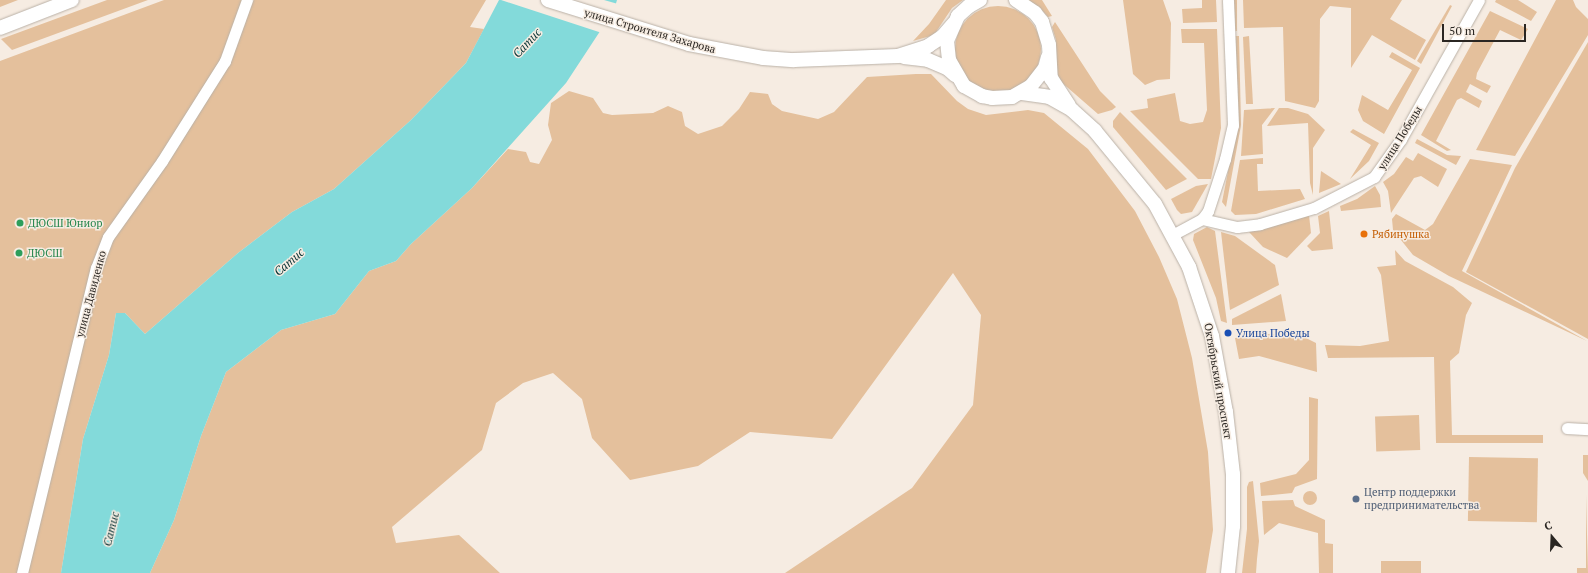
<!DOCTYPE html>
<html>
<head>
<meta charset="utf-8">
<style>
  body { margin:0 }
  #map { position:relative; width:1588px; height:573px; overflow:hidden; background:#f6ece2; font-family:"PT Serif",serif }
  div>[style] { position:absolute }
  .green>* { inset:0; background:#e4c09c; transform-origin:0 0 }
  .round { border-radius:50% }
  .water>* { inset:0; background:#83dada }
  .pier>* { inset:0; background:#f6ece2 }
  .roads { filter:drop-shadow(0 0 1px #bab1a7) drop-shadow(0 0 1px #bab1a7) }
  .minor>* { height:11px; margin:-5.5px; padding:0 5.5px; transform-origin:5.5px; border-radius:5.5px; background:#fff }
  .tertiary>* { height:14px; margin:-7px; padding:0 7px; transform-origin:7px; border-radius:7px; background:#fff }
  .dots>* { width:11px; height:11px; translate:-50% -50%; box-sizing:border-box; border:2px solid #f6ece2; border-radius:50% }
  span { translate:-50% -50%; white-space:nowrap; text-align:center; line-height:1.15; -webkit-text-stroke:3px #f6ece2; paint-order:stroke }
  .street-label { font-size:11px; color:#2a2622 }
  .leisure-label { font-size:11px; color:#27864d }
  .left { translate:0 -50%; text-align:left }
  .food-label { font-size:11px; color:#c56008 }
  .transit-label { font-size:11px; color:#164399 }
  .service-label { font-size:11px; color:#4e5e75 }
  .water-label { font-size:12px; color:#053132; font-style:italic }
  .north { position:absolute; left:1532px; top:517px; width:40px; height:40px; -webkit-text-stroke:3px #f6ece2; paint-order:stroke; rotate:341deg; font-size:11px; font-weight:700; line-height:16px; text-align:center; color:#2a2622 }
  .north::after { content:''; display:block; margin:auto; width:14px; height:18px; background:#2a2622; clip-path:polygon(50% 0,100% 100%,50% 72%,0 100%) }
  .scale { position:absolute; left:1442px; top:24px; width:84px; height:18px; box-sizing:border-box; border:2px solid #2a2622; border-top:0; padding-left:5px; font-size:12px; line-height:14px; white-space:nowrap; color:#2a2622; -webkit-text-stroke:3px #f6ece2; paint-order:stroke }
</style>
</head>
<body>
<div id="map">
  <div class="green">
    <i style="clip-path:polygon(0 0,18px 0,0 7px)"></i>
    <i style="clip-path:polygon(107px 0,148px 0,12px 50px,1px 39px)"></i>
    <i style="clip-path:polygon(164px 0,486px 0,470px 27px,484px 29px,466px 63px,411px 120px,334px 189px,292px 212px,238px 253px,145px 334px,125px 313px,116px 313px,109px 355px,83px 439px,61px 573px,0 573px,0 61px)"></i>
    <i style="clip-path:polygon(946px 0,963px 0,952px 8px,934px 35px,913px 41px,929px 24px)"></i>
    <i style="clip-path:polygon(1026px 0,1042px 0,1052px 16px,1048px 17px,1041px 9px)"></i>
    <i style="clip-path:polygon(1123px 0,1163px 0,1171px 23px,1170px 79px,1157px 80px,1145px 85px,1133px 74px)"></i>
    <i style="clip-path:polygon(1202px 0,1216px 0,1217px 22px,1183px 23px,1182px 9px,1202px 8px)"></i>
    <i style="left:1232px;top:0;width:5px;height:31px"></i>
    <i style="clip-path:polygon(1243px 0,1402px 0,1390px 19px,1426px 40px,1415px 60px,1372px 35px,1351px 68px,1351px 8px,1330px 6px,1320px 19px,1319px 101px,1315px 108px,1285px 101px,1283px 27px,1244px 28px)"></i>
    <i style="clip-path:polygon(1496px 0,1518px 0,1537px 12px,1531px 21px,1495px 2px)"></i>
    <i style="clip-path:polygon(1556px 0,1573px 0,1576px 7px,1588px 19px,1588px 35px,1515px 156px,1476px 150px)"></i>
    <i style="clip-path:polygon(1450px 5px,1452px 6px,1421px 64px,1417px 61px)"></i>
    <i class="round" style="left:955px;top:6px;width:86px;height:86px"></i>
    <i style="clip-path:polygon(1490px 11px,1528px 29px,1521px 40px,1500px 30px,1477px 73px,1476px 79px,1491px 86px,1487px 93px,1470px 84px,1466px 92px,1482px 101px,1479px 108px,1461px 98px,1457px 100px,1436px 141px,1451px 150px,1447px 151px,1421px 135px)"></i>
    <i style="clip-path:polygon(1055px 22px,1100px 91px,1116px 107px,1112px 110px,1098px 114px,1060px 81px,1055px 67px,1056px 40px,1052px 27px)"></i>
    <i style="clip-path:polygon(1181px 29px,1217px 29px,1221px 128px,1211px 179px,1198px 179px,1130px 111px,1148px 108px,1147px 99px,1175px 93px,1180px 121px,1190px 124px,1203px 122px,1207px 110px,1204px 43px,1182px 43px)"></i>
    <i style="clip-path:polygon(1234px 36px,1239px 36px,1241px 125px,1226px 207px,1222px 202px,1237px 126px)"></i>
    <i style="clip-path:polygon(1249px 36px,1253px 104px,1246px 104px,1243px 37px)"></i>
    <i style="clip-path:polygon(1588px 42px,1588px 339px,1466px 272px,1515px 168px)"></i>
    <i style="clip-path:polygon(1392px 52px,1420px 68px,1384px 134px,1363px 121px,1358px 110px,1362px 95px,1388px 110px,1412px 70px,1389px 57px)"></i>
    <i style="clip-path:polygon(916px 74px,931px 74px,957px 101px,968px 109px,986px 115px,1028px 110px,1044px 113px,1088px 149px,1135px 211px,1159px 257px,1177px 299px,1192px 358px,1208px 452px,1213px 530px,1206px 573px,785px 573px,912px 488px,973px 405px,981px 315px,953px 273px,832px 439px,750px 432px,698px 466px,630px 480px,592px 438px,582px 399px,553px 373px,523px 383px,496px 403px,482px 450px,392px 527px,396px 543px,459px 535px,500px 573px,150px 573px,174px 520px,201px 436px,226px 372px,281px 330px,335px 314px,369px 271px,396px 261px,411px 244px,472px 188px,508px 149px,526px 152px,530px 162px,539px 164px,552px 140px,548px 125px,551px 103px,569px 91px,593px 98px,603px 113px,612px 115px,653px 113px,668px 106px,682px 112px,685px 126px,698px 134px,722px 126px,739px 109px,750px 92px,768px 94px,772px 104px,782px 111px,818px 119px,834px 112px,867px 77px)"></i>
    <i style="clip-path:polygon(1275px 108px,1262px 125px,1263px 154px,1241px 156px,1244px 110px)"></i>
    <i style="clip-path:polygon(1279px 108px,1288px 108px,1308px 114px,1325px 130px,1313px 148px,1313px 195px,1310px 183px,1308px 123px,1267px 126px)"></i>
    <i style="clip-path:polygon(1120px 112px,1187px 179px,1166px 190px,1113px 127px,1113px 121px)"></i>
    <i style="clip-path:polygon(1353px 129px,1379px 143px,1369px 161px,1350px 179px,1371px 145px,1350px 132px)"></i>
    <i style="clip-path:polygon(1417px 139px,1447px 155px,1461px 156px,1456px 165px,1415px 143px)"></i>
    <i style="clip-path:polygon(1418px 153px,1447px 169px,1438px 187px,1421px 176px,1414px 178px,1391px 213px,1388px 191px,1383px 182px,1394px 174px,1406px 157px,1413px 161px)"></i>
    <i style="clip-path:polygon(1263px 158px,1263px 164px,1257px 164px,1258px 191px,1300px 189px,1305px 199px,1256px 214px,1235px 215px,1231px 211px,1240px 160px)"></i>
    <i style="clip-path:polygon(1470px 159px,1512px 165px,1462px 271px,1587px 341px,1449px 276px,1413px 255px,1393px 230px,1392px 219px,1396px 214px,1425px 230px,1433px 224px)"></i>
    <i style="clip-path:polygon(1321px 171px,1341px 184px,1319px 193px)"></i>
    <i style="clip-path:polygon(1208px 184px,1192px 212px,1181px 214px,1177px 210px,1171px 199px,1196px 186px)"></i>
    <i style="clip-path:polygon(1375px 186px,1380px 195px,1381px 207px,1341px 211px,1340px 206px,1357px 199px)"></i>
    <i style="clip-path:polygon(1329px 211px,1333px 249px,1312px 251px,1307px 246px,1320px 233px,1318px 216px)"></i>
    <i style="clip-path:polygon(1309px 215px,1311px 233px,1287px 258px,1263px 247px,1249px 232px)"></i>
    <i style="clip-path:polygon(1207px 227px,1215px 231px,1227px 323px,1221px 321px,1216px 298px,1193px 240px,1194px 234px)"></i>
    <i style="clip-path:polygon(1221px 232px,1235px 236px,1275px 265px,1279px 285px,1230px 310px)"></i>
    <i style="clip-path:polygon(1395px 250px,1405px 261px,1453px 287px,1472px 303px,1466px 315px,1459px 353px,1450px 361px,1452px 435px,1543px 435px,1543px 443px,1436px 443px,1434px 357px,1328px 358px,1325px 345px,1360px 346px,1389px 341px,1381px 275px,1377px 267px,1396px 265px)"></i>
    <i style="clip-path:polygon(1281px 294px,1286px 321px,1232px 325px,1232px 319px)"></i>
    <i style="clip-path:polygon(1270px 334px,1298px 334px,1316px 343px,1317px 372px,1259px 356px,1239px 359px,1235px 338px)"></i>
    <i style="clip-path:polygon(1309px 397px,1318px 399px,1317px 479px,1295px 487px,1292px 493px,1261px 496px,1260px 483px,1296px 474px,1309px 460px)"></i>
    <i style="left:1419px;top:415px;width:35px;height:44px;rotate:88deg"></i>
    <i style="clip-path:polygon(1583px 455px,1588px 455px,1588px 481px,1583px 473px)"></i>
    <i style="left:1469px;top:457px;width:69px;height:64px;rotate:1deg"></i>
    <i style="clip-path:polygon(1253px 481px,1259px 541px,1257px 559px,1256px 573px,1242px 573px,1247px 529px,1247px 487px,1249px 482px)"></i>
    <i class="round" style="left:1303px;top:491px;width:14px;height:14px"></i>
    <i style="clip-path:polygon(1586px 494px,1588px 573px,1577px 573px,1577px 568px,1586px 568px)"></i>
    <i style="clip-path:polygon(1293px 500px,1295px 506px,1325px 520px,1325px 543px,1333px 544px,1333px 573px,1319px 573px,1318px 533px,1279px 523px,1264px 535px,1262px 501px)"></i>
    <i style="left:1421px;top:561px;width:12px;height:40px;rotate:90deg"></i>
  </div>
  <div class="water">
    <i style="clip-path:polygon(499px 0,617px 0,614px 10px,566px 83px,472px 188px,411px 244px,396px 261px,369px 271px,335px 314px,281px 330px,226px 372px,201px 436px,174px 520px,150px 573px,61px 573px,83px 439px,109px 355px,116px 313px,125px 313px,145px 334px,238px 253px,292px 212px,334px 189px,411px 120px,466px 63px)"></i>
  </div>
  <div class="pier">
    <i style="clip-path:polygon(501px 0,604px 0,618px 4px,602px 33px)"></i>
  </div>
  <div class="roads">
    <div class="minor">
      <i style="left:1202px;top:219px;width:36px;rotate:13deg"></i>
      <i style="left:1237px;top:227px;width:23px;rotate:-7deg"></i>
      <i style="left:1260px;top:224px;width:56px;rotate:-16.5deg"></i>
      <i style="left:1314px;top:208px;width:68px;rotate:-27.3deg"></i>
      <i style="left:1374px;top:177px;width:47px;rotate:-54.6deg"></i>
      <i style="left:1401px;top:139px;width:159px;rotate:-60.7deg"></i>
      <i style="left:1174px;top:234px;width:32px;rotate:-28deg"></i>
      <i style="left:1202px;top:219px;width:10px;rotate:-53deg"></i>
      <i style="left:1208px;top:211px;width:55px;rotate:-71.9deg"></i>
      <i style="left:1225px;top:159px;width:35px;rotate:-77deg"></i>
      <i style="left:1233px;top:125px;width:125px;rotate:-92.3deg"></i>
      <i style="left:1567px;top:428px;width:21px;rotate:3deg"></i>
      <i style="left:22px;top:573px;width:314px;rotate:-76.4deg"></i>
      <i style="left:96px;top:268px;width:33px;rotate:-69deg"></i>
      <i style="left:108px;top:237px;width:93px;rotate:-54.6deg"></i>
      <i style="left:162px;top:161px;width:118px;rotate:-57.8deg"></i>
      <i style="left:225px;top:61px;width:65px;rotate:-70.2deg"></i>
    </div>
    <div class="tertiary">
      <i style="left:548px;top:0;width:148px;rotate:17.3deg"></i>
      <i style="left:689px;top:44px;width:75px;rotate:10.7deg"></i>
      <i style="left:763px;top:58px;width:31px;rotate:4deg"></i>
      <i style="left:794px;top:60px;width:104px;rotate:-2.2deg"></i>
      <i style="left:898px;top:56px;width:32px;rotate:-18deg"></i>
      <i style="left:928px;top:46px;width:17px;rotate:-33deg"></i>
      <i style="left:942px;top:37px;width:18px;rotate:-49deg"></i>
      <i style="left:980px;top:0;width:13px;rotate:151deg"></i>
      <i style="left:969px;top:6px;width:15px;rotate:138deg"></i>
      <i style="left:958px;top:16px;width:27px;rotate:114deg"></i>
      <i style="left:947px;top:41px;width:19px;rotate:84deg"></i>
      <i style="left:949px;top:60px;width:30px;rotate:60deg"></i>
      <i style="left:964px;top:86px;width:21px;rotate:29deg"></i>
      <i style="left:982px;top:96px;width:10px;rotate:11deg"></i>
      <i style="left:992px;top:98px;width:20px;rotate:-3deg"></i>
      <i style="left:1012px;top:97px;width:22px;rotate:-30deg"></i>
      <i style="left:1031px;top:86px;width:23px;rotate:-52deg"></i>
      <i style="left:1045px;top:68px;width:11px;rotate:-75deg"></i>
      <i style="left:1016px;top:0;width:23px;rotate:34deg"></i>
      <i style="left:1035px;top:13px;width:11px;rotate:52deg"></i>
      <i style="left:1042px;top:22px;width:24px;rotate:73deg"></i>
      <i style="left:1049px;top:45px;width:33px;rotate:87deg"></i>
      <i style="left:1051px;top:78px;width:33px;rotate:57deg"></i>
      <i style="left:0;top:28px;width:77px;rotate:-21.3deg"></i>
      <i style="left:904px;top:57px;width:24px;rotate:7deg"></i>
      <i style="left:928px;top:60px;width:21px;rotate:23deg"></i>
      <i style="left:947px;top:68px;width:11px;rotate:41deg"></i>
      <i style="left:1022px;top:93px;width:27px;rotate:8deg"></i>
      <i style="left:1049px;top:97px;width:26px;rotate:29deg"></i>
      <i style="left:1072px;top:110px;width:31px;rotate:42deg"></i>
      <i style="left:1095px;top:131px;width:94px;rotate:50.6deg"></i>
      <i style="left:1155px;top:204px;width:72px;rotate:61.6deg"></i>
      <i style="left:1189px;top:267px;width:73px;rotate:71.6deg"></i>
      <i style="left:1212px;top:336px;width:77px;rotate:79.6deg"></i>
      <i style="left:1226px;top:412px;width:62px;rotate:83.6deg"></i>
      <i style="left:1233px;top:474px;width:52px;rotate:90deg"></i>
      <i style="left:1233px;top:526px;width:47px;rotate:96.1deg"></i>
    </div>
  </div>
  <div class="dots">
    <i style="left:20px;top:223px;background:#2e9e5b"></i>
    <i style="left:1364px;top:234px;background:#e8710a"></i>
    <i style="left:19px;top:253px;background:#2e9e5b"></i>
    <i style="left:1228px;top:333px;background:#1a4fb4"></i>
    <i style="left:1356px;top:499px;background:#5c6f8a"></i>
  </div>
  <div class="street-label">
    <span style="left:650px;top:31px;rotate:16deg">улица Строителя Захарова</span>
    <span style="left:1400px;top:138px;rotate:-58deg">улица Победы</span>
    <span style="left:91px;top:294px;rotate:-75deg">улица Давиденко</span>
    <span style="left:1218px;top:381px;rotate:80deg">Октябрьский проспект</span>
  </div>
  <div class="leisure-label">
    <span class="left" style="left:28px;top:223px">ДЮСШ Юниор</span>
    <span class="left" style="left:27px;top:253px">ДЮСШ</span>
  </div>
  <div class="food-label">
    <span class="left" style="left:1372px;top:234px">Рябинушка</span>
  </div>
  <div class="transit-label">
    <span class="left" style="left:1236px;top:333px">Улица Победы</span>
  </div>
  <div class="service-label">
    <span class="left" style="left:1364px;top:499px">Центр поддержки<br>предпринимательства</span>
  </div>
  <div class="water-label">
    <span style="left:527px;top:43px;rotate:-47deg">Сатис</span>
    <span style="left:289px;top:262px;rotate:-41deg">Сатис</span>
    <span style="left:111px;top:529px;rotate:-76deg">Сатис</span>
  </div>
  <div class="north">С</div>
  <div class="scale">50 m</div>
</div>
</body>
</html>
